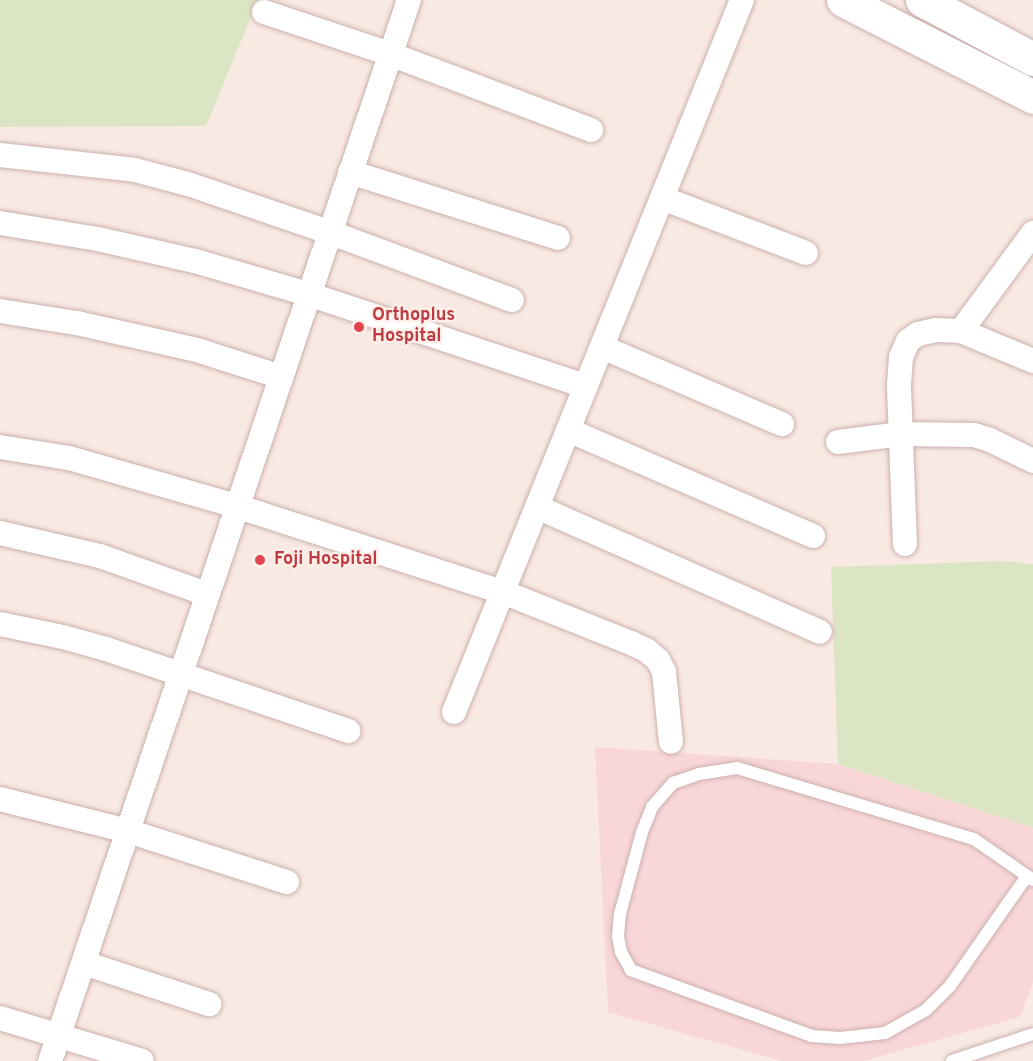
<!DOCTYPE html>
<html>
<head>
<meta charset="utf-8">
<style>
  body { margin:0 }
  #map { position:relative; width:1033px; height:1061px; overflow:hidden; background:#f9e9e3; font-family:Overpass,sans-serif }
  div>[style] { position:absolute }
  .commercial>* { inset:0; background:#f9d7d9 }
  .green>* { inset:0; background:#dce5c3 }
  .roads { filter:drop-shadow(0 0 2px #cbb1ae) drop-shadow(0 0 2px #cbb1ae) }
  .service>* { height:12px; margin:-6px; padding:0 6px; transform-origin:6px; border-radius:6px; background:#fff }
  .minor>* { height:24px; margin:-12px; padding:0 12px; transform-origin:12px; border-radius:12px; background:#fff }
  .secondary>* { height:33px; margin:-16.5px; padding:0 16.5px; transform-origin:16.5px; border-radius:16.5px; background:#fff }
  .dots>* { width:16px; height:16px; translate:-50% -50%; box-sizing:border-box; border:3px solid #fdeee8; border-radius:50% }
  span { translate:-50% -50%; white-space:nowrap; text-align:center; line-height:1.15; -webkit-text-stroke:4.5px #fdeee8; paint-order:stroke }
  .health-label { font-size:18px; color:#be3a42; font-weight:700 }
  .left { translate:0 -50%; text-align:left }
</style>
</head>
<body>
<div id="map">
  <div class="commercial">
    <i style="clip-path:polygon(595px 747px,838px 764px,1033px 828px,1033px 982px,1020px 1017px,863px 1061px,782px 1061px,608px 1012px)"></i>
  </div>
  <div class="green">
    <i style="clip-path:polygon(0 0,258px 0,206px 126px,0 127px)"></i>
    <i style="clip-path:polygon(1002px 561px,1033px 564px,1033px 828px,838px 764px,831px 567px)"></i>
  </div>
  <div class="roads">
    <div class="service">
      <i style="left:1027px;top:876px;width:134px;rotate:125deg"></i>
      <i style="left:950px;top:986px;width:34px;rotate:135deg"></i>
      <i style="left:926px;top:1010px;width:47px;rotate:150.7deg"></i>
      <i style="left:885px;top:1033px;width:45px;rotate:173.7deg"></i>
      <i style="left:840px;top:1038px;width:28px;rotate:-176deg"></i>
      <i style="left:812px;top:1036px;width:193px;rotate:-160deg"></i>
      <i style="left:631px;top:970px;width:21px;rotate:-119deg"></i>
      <i style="left:621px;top:952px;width:16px;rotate:-101deg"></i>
      <i style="left:618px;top:936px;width:22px;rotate:-85deg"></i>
      <i style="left:620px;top:914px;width:85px;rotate:-75deg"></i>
      <i style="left:642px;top:832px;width:27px;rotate:-68deg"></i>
      <i style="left:652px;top:807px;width:32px;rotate:-49deg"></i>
      <i style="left:673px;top:783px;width:28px;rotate:-19deg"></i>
      <i style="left:699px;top:774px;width:38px;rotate:-9deg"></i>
      <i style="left:737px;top:768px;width:247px;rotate:16.7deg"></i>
      <i style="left:974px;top:839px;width:72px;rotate:34.8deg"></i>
      <i style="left:952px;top:1061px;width:85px;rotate:-18.4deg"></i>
    </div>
    <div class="minor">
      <i style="left:264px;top:12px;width:133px;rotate:18.4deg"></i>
      <i style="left:390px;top:54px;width:215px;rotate:20.7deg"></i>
      <i style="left:0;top:155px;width:136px;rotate:6.3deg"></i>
      <i style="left:135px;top:170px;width:55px;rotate:14.8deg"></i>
      <i style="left:188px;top:184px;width:149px;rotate:18.8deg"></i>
      <i style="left:329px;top:232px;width:195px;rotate:20.4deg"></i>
      <i style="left:350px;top:172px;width:218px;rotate:17.6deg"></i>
      <i style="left:662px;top:198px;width:154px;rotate:20.9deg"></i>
      <i style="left:0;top:223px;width:99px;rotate:9.3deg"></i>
      <i style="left:98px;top:239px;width:99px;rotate:12.8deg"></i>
      <i style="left:195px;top:261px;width:118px;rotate:16.3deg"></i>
      <i style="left:308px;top:294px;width:292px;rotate:18.4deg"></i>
      <i style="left:0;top:311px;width:78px;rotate:8.9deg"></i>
      <i style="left:77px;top:323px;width:123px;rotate:12.7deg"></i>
      <i style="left:197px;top:350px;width:88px;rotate:17.8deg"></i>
      <i style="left:961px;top:331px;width:122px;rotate:-53.7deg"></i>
      <i style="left:602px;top:347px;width:196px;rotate:23.2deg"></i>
      <i style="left:568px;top:430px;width:267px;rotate:23.4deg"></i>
      <i style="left:838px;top:442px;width:64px;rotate:-7.2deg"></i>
      <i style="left:901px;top:434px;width:73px;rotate:0.8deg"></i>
      <i style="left:974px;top:435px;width:17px;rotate:17deg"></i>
      <i style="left:990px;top:440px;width:48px;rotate:26deg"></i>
      <i style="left:0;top:447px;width:70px;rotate:9.1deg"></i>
      <i style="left:69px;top:458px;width:174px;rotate:16deg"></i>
      <i style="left:236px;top:506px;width:281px;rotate:17.9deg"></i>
      <i style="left:503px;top:592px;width:138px;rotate:21.7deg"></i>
      <i style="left:631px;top:643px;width:17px;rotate:25deg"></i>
      <i style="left:646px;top:650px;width:16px;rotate:40deg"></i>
      <i style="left:658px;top:660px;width:13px;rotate:63deg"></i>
      <i style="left:664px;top:672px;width:70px;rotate:84.3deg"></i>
      <i style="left:537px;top:507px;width:309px;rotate:23.8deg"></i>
      <i style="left:0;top:533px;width:103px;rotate:13deg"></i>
      <i style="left:100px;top:556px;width:114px;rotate:19.6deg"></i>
      <i style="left:905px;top:544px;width:159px;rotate:-92.2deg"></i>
      <i style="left:899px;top:385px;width:28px;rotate:-86deg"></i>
      <i style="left:901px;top:357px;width:17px;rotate:-66deg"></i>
      <i style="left:908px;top:341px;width:12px;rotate:-35deg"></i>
      <i style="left:918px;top:334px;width:18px;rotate:-13deg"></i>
      <i style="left:936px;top:330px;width:25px;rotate:2deg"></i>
      <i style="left:961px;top:331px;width:78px;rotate:22.6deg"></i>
      <i style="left:0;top:624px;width:64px;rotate:11.7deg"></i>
      <i style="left:63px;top:637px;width:45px;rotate:15.6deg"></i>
      <i style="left:106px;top:649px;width:256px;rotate:18.7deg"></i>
      <i style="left:454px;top:712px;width:768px;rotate:-67.98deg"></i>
      <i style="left:0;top:799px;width:132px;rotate:14deg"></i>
      <i style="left:128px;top:831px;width:167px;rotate:17.8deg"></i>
      <i style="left:84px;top:963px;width:132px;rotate:18.2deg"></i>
      <i style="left:0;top:1018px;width:148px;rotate:16.8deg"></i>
      <i style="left:50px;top:1061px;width:1120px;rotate:-71.31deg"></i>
    </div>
    <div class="secondary">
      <i style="left:843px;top:0;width:213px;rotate:27deg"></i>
      <i style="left:922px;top:0;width:126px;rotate:28deg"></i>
    </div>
  </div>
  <div class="dots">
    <i style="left:359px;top:327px;background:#e0444e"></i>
    <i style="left:260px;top:560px;background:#e0444e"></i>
  </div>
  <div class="health-label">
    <span class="left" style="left:372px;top:327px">Orthoplus<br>Hospital</span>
    <span class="left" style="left:274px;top:560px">Foji Hospital</span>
  </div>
</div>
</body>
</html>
